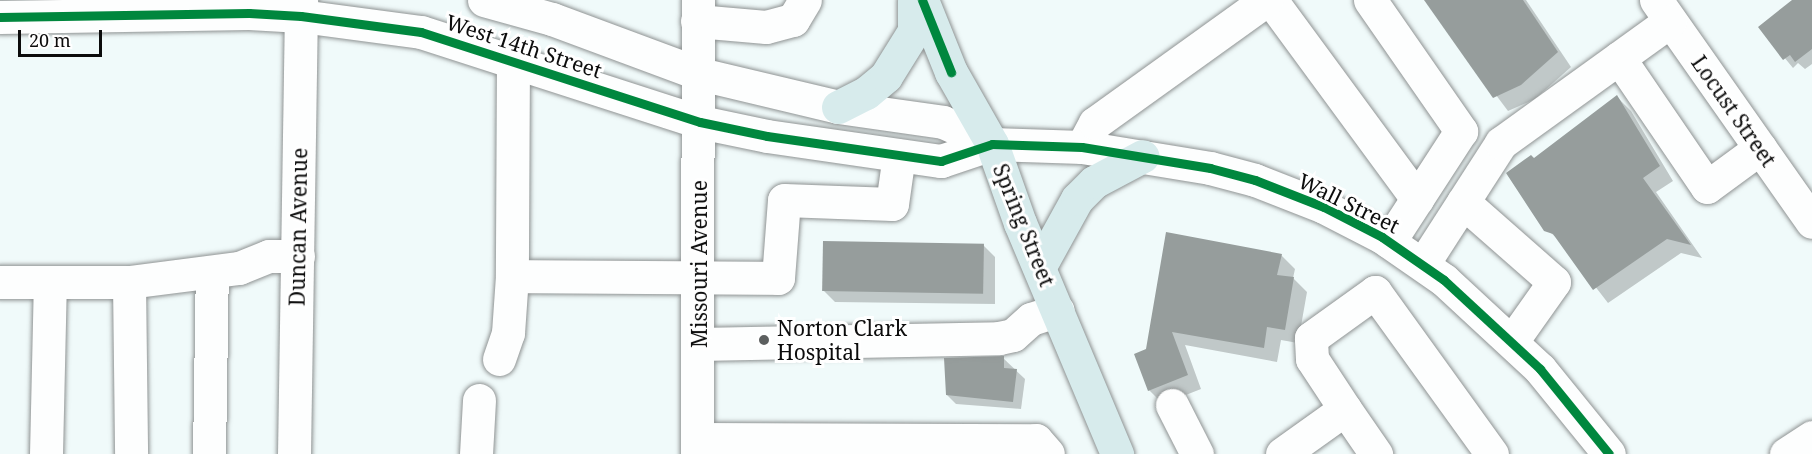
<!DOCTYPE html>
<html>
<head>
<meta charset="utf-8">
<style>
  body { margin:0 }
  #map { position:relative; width:1812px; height:454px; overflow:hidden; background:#f0fafa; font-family:"Noto Serif",serif }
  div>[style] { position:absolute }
  .shadow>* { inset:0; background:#0003 }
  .building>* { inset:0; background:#969d9c; transform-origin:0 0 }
  .roads { filter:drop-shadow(0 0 2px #8f9393) drop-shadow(0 0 2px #8f9393) }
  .minor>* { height:33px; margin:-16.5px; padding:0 16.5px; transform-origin:16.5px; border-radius:16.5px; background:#fdfefe }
  .major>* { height:33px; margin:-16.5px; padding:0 16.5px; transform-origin:16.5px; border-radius:16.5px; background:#d7ebec }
  .cycleway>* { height:9px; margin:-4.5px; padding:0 4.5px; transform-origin:4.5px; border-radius:4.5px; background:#00873e }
  .dots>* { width:16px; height:16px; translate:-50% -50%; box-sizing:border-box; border:3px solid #fff; border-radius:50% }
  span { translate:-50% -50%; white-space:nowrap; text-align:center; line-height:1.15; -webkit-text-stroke:6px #fff; paint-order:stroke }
  .street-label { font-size:21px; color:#0c0c0c }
  .poi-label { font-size:21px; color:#0c0c0c }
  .left { translate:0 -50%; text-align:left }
  .scale { position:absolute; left:18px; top:30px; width:84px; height:27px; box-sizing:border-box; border:3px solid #0c0c0c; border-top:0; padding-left:8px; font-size:18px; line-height:21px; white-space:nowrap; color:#0c0c0c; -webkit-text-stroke:4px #fff; paint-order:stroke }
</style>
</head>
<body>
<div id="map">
  <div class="shadow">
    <i style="clip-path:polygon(1425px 0,1526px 0,1571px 67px,1535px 99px,1508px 111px)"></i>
    <i style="clip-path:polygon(1795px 0,1812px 0,1812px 64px,1805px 69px,1798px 63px,1793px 68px,1760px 28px)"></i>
    <i style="clip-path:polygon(1617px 97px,1631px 111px,1673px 181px,1656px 192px,1702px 258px,1681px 253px,1608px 303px,1560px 241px,1541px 224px,1534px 160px)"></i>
    <i style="clip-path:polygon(1167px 234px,1281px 255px,1295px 269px,1293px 278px,1307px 292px,1298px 343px,1281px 340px,1277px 362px,1185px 345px,1201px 389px,1163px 404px,1149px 390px,1148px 350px)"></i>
    <i style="clip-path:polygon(983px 245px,995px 257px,995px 304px,835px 302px,823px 290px)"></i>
    <i style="clip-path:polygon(1003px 358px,1025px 379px,1021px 409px,956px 404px,947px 395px)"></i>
  </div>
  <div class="building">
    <i style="clip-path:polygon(1424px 0,1523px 0,1558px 52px,1521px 85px,1493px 98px)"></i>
    <i style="clip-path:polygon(1792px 0,1812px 0,1812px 49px,1795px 62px,1790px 55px,1783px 60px,1758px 27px)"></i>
    <i style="clip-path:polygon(1617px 95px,1660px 166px,1643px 178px,1691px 245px,1667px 239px,1593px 290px,1553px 234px,1544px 231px,1506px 173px,1531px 155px,1534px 158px)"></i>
    <i style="clip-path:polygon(1166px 232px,1282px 254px,1277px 275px,1294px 277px,1285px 330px,1267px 327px,1264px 348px,1172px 332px,1188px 375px,1148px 391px,1134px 354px,1146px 349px)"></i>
    <i style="left:823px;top:241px;width:161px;height:50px;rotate:1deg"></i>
    <i style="clip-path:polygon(1004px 356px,1004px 368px,1017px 369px,1013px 402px,946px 395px,944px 358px)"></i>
  </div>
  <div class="roads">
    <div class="minor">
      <i style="left:484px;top:0;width:71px;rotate:15.6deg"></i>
      <i style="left:552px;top:19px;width:158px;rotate:20.4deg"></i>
      <i style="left:700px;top:74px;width:142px;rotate:13.4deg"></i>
      <i style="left:838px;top:107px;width:106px;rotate:8.1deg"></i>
      <i style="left:943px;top:122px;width:54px;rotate:24.2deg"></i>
      <i style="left:1271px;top:0;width:247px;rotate:53.7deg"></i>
      <i style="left:1370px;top:0;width:160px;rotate:55.2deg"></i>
      <i style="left:1461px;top:131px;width:132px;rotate:123deg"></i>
      <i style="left:1656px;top:0;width:271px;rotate:54.9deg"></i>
      <i style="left:0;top:17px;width:249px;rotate:-0.9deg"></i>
      <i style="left:249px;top:13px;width:52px;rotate:3.3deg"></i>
      <i style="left:301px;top:16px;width:121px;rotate:7.6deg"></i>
      <i style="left:421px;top:32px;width:293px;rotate:17.9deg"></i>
      <i style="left:700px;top:122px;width:68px;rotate:11.8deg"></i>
      <i style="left:767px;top:136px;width:176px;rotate:8.2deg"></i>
      <i style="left:941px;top:161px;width:54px;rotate:-18.4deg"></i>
      <i style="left:992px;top:144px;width:90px;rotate:1.9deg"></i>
      <i style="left:1082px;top:147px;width:130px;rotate:9.3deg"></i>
      <i style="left:1210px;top:168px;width:47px;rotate:14.9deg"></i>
      <i style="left:1255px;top:180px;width:74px;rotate:21.4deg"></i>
      <i style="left:1324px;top:207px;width:65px;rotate:27.3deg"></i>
      <i style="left:1382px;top:237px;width:75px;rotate:34.7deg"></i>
      <i style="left:1444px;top:280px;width:131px;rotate:42.8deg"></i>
      <i style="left:1540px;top:369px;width:109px;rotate:50.9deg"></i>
      <i style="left:697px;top:21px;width:69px;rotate:5deg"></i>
      <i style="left:766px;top:27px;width:28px;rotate:-15deg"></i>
      <i style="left:793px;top:20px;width:23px;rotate:-59deg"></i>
      <i style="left:1619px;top:58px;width:156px;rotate:55.7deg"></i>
      <i style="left:1707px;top:187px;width:66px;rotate:-36.3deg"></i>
      <i style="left:513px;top:59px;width:217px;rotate:90.3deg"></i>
      <i style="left:512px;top:276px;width:266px;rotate:0.4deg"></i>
      <i style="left:778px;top:278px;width:78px;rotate:-85.6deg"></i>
      <i style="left:784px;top:200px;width:108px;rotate:2.1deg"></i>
      <i style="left:892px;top:204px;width:49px;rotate:-81.9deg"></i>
      <i style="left:1082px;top:147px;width:27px;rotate:-62deg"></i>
      <i style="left:1095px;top:123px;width:211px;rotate:-35.7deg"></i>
      <i style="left:1463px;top:202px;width:121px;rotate:41.3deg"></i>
      <i style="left:1554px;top:282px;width:71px;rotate:125.3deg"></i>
      <i style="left:1423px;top:264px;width:144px;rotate:-57.2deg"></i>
      <i style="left:1501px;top:143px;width:208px;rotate:-35.8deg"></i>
      <i style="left:0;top:282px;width:129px"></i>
      <i style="left:129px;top:282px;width:111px;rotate:-7.3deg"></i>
      <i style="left:239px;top:268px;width:32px;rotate:-22deg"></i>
      <i style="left:269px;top:256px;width:29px"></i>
      <i style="left:129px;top:282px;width:172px;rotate:89.3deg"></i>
      <i style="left:698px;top:344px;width:301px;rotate:-1.1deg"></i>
      <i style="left:999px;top:338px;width:14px;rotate:-12deg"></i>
      <i style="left:1013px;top:335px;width:24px;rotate:-42deg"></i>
      <i style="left:1031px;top:319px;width:28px;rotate:-18deg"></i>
      <i style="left:499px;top:359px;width:28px;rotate:-71deg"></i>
      <i style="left:508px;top:333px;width:57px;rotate:-86deg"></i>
      <i style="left:1172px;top:405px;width:55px;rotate:63deg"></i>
      <i style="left:1345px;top:409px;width:60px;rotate:-123.4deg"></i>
      <i style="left:1312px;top:359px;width:21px;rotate:-93deg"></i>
      <i style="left:1311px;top:338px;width:79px;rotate:-35.7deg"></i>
      <i style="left:1375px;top:292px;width:200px;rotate:54.2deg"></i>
      <i style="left:697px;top:439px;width:339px;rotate:0.2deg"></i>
      <i style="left:1036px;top:440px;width:18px;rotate:49deg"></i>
      <i style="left:46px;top:454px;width:172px;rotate:-88.7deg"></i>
      <i style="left:209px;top:454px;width:182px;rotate:-89.1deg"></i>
      <i style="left:294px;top:454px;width:454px;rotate:-89.1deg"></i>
      <i style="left:476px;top:454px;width:54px;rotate:-86.8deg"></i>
      <i style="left:697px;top:454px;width:454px;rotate:-89.9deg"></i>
      <i style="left:1282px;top:454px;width:77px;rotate:-35.5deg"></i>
      <i style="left:1345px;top:409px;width:55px;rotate:55.4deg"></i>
      <i style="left:1786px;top:454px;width:31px;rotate:-33deg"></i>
    </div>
    <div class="major">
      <i style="left:922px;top:0;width:78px;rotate:68.1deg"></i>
      <i style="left:951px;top:72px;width:83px;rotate:60.3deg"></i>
      <i style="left:992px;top:144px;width:84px;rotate:70.5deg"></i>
      <i style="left:1020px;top:223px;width:251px;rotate:67.2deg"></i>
      <i style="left:838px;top:107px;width:31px;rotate:-27deg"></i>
      <i style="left:866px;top:93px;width:26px;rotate:-40deg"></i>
      <i style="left:886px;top:76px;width:53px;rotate:-58.1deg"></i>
      <i style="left:914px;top:31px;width:31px;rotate:-90deg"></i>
      <i style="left:1040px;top:266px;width:77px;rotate:-61.1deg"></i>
      <i style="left:1077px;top:199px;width:24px;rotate:-45deg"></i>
      <i style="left:1094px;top:182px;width:55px;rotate:-28deg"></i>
    </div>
  </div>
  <div class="cycleway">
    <i style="left:922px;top:0;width:78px;rotate:68.1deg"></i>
    <i style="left:0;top:17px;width:249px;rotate:-0.9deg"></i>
    <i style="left:249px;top:13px;width:52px;rotate:3.3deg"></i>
    <i style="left:301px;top:16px;width:121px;rotate:7.6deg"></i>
    <i style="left:421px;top:32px;width:293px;rotate:17.9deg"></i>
    <i style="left:700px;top:122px;width:68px;rotate:11.8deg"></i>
    <i style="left:767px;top:136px;width:176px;rotate:8.2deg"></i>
    <i style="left:941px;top:161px;width:54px;rotate:-18.4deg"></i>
    <i style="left:992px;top:144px;width:90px;rotate:1.9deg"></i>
    <i style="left:1082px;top:147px;width:130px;rotate:9.3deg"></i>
    <i style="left:1210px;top:168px;width:47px;rotate:14.9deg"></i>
    <i style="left:1255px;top:180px;width:74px;rotate:21.4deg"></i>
    <i style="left:1324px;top:207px;width:65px;rotate:27.3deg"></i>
    <i style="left:1382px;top:237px;width:75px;rotate:34.7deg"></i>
    <i style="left:1444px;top:280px;width:131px;rotate:42.8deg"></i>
    <i style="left:1540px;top:369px;width:109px;rotate:50.9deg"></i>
  </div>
  <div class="dots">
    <i style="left:764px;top:340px;background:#5c5f5f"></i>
  </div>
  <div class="street-label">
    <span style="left:524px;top:46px;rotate:18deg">West 14th Street</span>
    <span style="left:1734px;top:111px;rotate:55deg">Locust Street</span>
    <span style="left:1349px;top:203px;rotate:26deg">Wall Street</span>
    <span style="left:1024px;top:225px;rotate:68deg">Spring Street</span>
    <span style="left:298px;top:227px;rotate:-89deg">Duncan Avenue</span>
    <span style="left:699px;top:264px;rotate:-90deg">Missouri Avenue</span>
  </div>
  <div class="poi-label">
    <span class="left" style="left:777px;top:340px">Norton Clark<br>Hospital</span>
  </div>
  <div class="scale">20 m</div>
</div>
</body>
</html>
